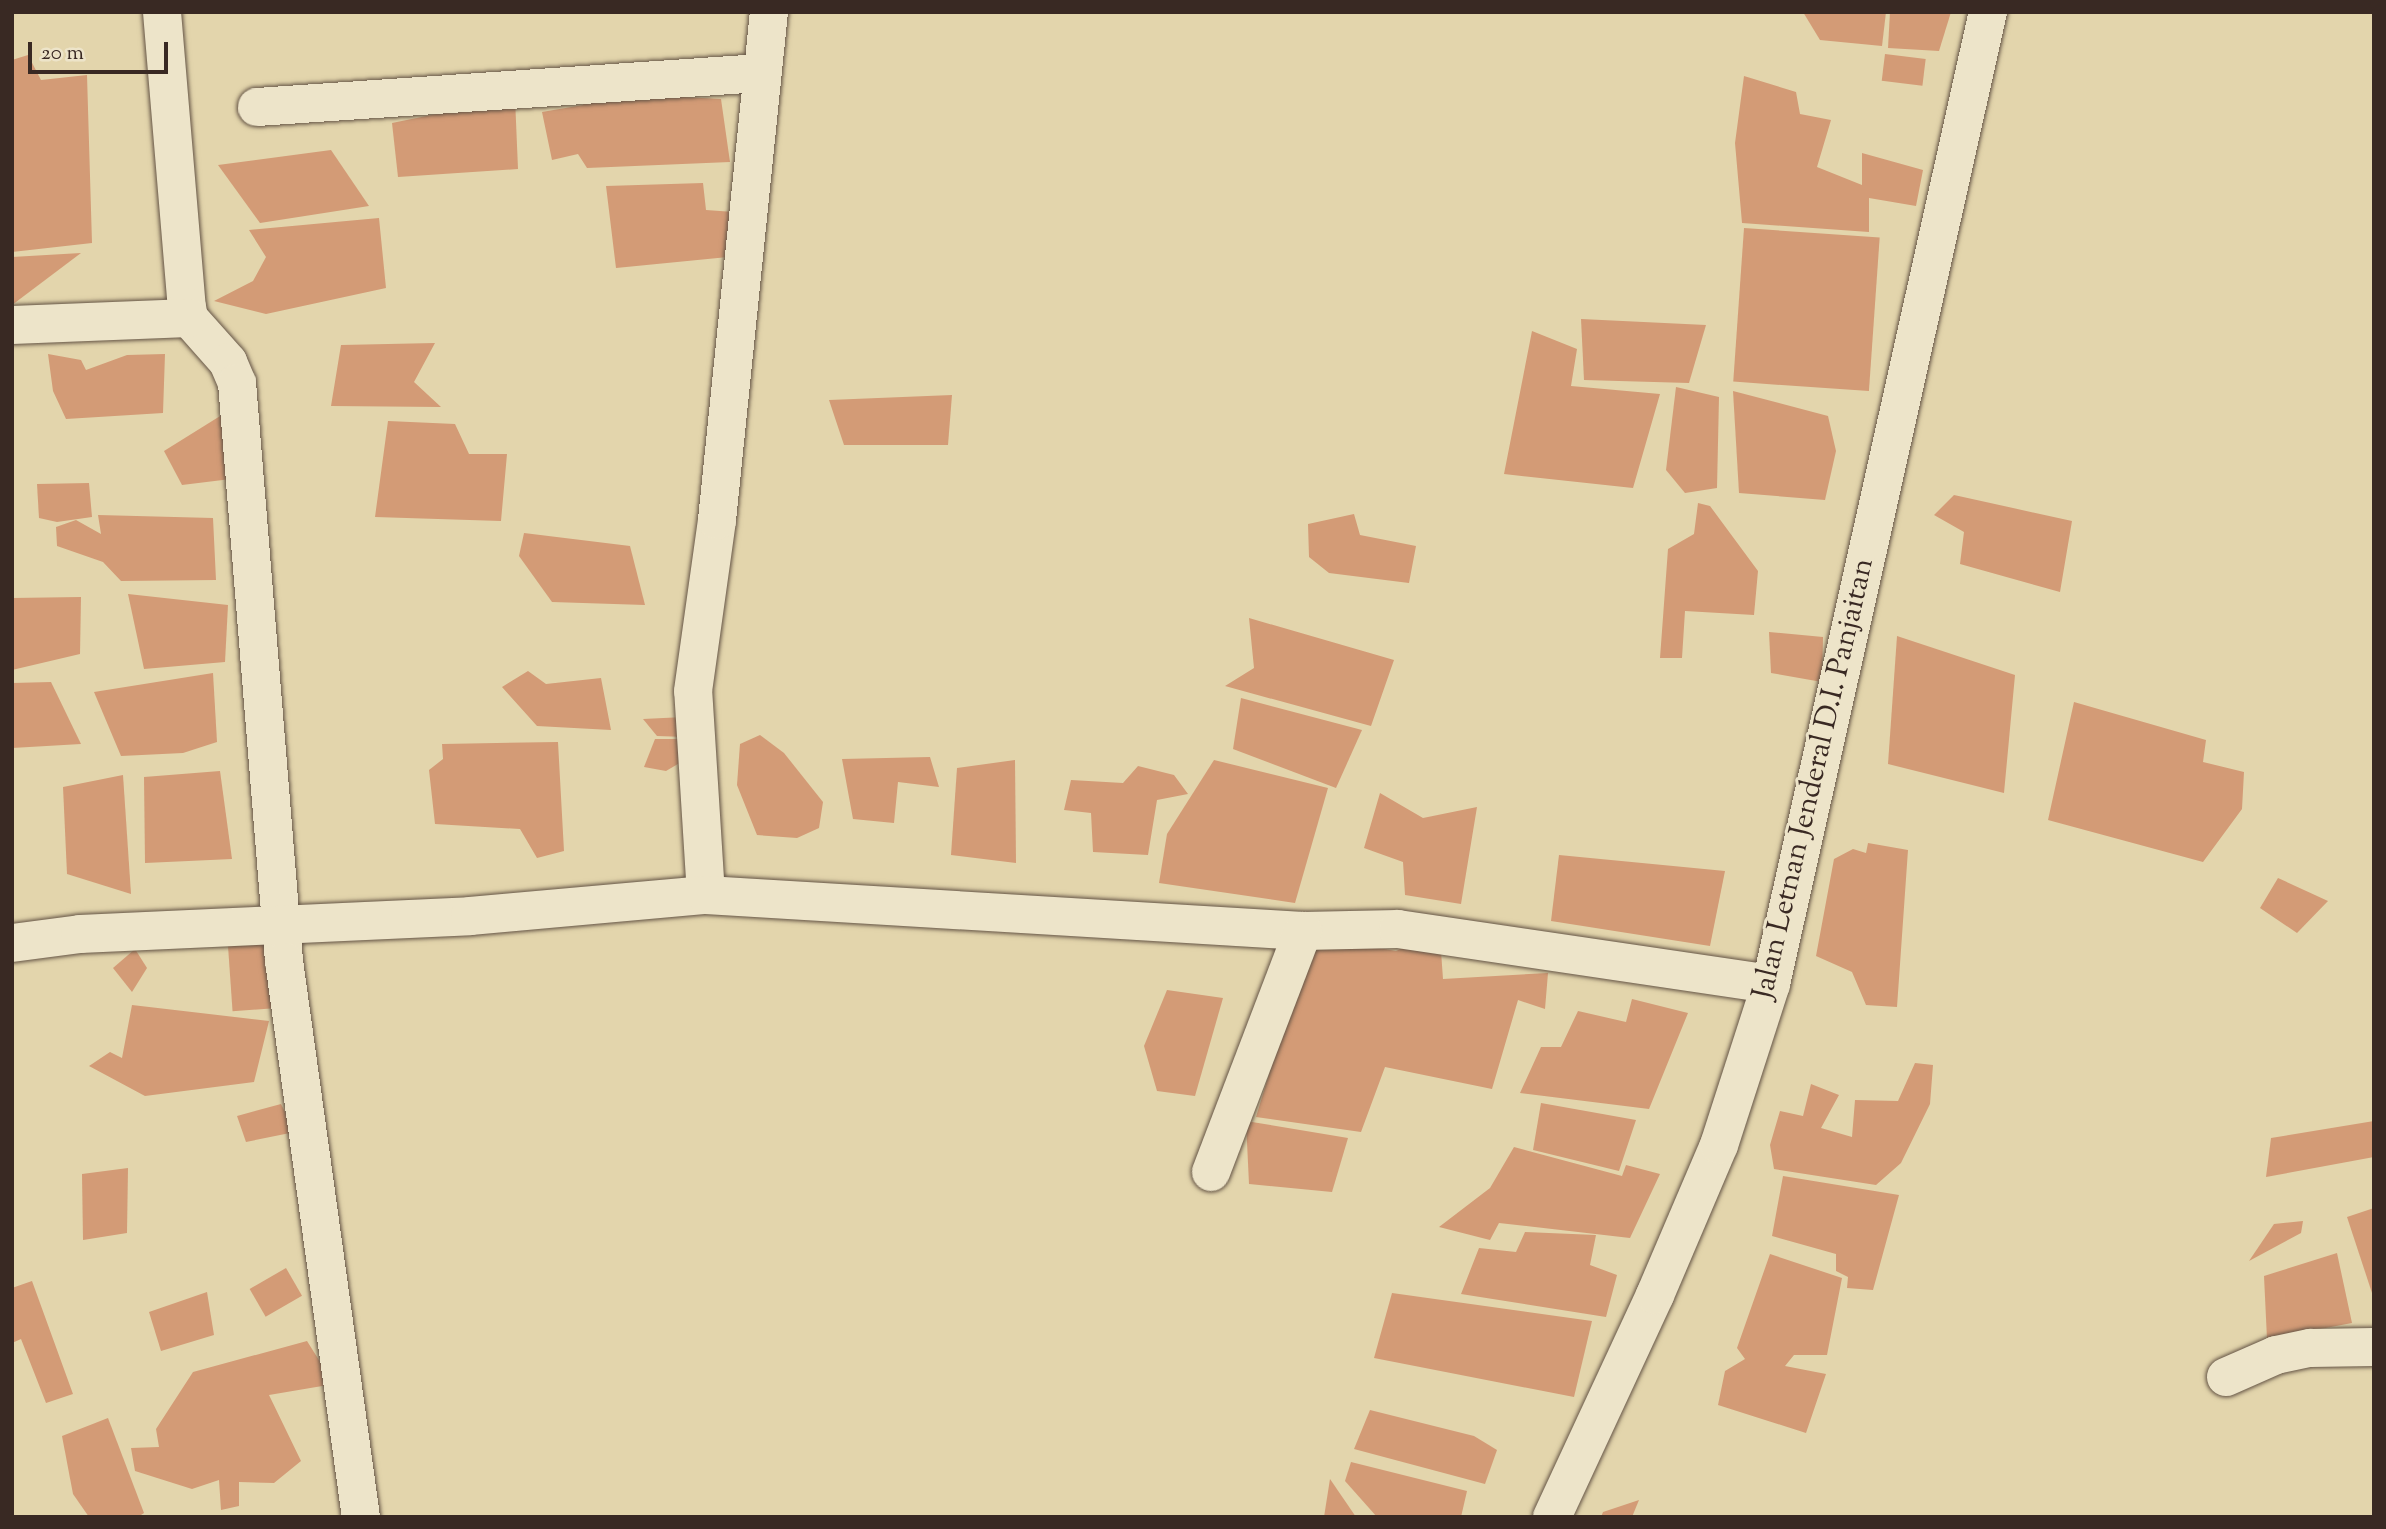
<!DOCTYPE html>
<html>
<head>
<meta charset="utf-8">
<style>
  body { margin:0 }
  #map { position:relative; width:2386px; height:1529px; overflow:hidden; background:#e3d5ac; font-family:"Sorts Mill Goudy",serif }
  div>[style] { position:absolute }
  .building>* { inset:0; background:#d39b76; transform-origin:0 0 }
  .roads { filter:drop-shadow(0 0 2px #645445) drop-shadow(0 0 2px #645445) }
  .street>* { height:38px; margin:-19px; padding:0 19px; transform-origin:19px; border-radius:19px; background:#ede4c9 }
  .secondary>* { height:38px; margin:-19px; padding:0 19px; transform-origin:19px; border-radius:19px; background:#ede4c9 }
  span { translate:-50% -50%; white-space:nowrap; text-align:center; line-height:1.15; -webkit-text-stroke:6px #ede4c9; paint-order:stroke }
  .street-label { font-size:30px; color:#392923 }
  .frame { position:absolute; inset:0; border:14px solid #392923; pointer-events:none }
  .scale { position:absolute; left:28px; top:42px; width:140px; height:32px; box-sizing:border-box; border:4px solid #392923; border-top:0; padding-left:9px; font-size:21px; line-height:24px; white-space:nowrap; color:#392923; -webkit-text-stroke:5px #ede4c9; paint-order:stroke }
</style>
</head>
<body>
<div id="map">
  <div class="building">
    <i style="clip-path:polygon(1803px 12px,1886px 12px,1882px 46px,1820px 40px)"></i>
    <i style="clip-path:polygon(1890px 12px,1951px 12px,1939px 51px,1888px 48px)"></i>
    <i style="left:1885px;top:54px;width:41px;height:27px;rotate:7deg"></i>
    <i style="clip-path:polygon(28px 55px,41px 80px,87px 75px,92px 243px,12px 252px,12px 60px)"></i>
    <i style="clip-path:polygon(1744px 76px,1796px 92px,1800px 114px,1831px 120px,1817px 167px,1862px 185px,1862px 153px,1923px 170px,1916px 206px,1869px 198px,1869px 232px,1742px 223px,1735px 143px)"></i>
    <i style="clip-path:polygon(587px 92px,721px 99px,730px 162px,587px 168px,578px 154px,552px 160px,542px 112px,583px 105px)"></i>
    <i style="clip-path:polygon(515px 98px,518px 169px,398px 177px,392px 123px)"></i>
    <i style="clip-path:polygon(331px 150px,369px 206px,260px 223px,218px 165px)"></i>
    <i style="clip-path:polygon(703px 183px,706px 210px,734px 212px,728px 257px,616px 268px,606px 186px)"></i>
    <i style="clip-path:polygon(379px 218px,386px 288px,266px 314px,214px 301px,253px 281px,266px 257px,249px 230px)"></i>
    <i style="left:1744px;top:228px;width:136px;height:154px;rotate:4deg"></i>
    <i style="clip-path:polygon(81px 253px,12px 305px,12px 257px)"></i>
    <i style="clip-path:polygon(1581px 319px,1706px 325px,1689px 383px,1584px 380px)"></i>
    <i style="clip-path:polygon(1532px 331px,1577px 349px,1571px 386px,1660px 394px,1633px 488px,1504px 474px)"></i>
    <i style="clip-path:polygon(435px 343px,414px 382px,441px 407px,331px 406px,341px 345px)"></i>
    <i style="clip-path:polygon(48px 354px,81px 360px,86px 370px,127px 355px,165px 354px,163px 413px,66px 419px,53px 391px)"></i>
    <i style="clip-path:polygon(1676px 387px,1719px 397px,1717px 488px,1685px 493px,1666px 470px)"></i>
    <i style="clip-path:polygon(1733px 391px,1828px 416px,1836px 451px,1825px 500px,1739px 493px)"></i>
    <i style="clip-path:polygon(952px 395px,948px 445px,844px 445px,829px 400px)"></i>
    <i style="clip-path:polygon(233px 408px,239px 478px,182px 485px,164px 451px)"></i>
    <i style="clip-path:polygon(388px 421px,455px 424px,469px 454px,507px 454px,501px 521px,375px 517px)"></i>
    <i style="clip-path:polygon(89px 483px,92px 517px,57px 522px,39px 518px,37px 484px)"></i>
    <i style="clip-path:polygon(1954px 495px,2072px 521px,2060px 592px,1960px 564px,1964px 532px,1934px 515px)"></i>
    <i style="clip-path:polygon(1698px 503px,1710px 506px,1758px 571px,1754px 615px,1685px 611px,1682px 658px,1660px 658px,1668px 549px,1694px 534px)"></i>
    <i style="clip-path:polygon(1354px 514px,1360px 535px,1416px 546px,1409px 583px,1329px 573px,1309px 557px,1308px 524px)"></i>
    <i style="clip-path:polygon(98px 515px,213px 518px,216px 580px,121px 581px,103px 562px,57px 546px,56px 527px,76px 520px,101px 534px)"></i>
    <i style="clip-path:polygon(524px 533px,630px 546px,645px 605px,552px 602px,519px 556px)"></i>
    <i style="clip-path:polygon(128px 594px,228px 605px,225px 662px,144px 669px)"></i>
    <i style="clip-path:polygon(81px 597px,80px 654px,12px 670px,12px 598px)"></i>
    <i style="clip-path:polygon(1249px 618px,1394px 660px,1371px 726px,1225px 686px,1254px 668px)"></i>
    <i style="clip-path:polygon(1769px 632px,1823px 637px,1822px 682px,1771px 673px)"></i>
    <i style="clip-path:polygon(1897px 636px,2015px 675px,2004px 793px,1888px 764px)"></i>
    <i style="clip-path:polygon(528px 671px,546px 684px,601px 678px,611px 730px,537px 726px,502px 687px)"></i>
    <i style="clip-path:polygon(213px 673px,217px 742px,183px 753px,121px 756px,94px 692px)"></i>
    <i style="clip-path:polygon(51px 682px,81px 744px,12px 748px,12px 683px)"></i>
    <i style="clip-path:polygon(1241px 698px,1362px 730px,1336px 788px,1233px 749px)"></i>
    <i style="clip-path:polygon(2074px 702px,2206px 740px,2203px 762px,2244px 772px,2242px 809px,2203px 862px,2048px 820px)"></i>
    <i style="clip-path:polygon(684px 717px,686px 737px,657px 736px,643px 719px)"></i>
    <i style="clip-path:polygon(760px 735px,784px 753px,823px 802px,819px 828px,797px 838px,757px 835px,737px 785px,740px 744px)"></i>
    <i style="clip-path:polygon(655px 739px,682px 739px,683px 761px,666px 771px,644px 767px)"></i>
    <i style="clip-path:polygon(558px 742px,564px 851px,537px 858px,520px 829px,435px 824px,429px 770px,443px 759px,442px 744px)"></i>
    <i style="clip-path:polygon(930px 757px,939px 787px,898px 782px,894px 823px,853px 819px,842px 759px)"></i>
    <i style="clip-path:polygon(1015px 760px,1016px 863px,951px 855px,957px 768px)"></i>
    <i style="clip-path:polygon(1214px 760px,1328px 788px,1295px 903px,1159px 883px,1167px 834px)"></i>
    <i style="clip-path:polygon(1138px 766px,1174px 775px,1188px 794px,1157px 800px,1148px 855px,1093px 852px,1091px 813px,1064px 810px,1071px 780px,1123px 783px)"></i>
    <i style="clip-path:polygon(220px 771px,232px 859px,145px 863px,144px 777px)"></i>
    <i style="clip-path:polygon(123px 775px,131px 894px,67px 874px,63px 787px)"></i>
    <i style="clip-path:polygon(1380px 793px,1423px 818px,1477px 807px,1461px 904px,1405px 895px,1403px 862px,1364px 848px)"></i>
    <i style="clip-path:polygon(1868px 843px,1908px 850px,1897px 1007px,1866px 1005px,1852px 972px,1816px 956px,1834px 859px,1853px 849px,1866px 853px)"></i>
    <i style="clip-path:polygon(1559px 855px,1725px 871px,1710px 946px,1551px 921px)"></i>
    <i style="clip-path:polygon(2278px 878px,2328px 901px,2297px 933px,2260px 908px)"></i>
    <i style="left:275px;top:930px;width:78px;height:48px;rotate:86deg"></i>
    <i style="clip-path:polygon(1311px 936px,1396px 951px,1407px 946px,1441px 951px,1443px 979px,1548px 973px,1545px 1009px,1518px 1000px,1492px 1089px,1385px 1067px,1361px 1132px,1256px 1117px)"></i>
    <i style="clip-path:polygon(135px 949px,147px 968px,132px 992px,113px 968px)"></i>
    <i style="clip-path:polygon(1167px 990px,1223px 998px,1195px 1096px,1157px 1091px,1144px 1046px)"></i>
    <i style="clip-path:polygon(1632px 999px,1688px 1013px,1649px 1109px,1520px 1093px,1541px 1047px,1561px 1047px,1578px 1011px,1626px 1022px)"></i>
    <i style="clip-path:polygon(132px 1005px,269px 1021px,254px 1082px,145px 1096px,89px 1066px,110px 1052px,122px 1058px)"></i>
    <i style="clip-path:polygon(1915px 1063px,1933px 1065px,1930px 1104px,1901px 1163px,1876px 1185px,1774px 1169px,1770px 1145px,1780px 1111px,1803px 1116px,1811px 1084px,1839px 1095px,1821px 1128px,1852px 1137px,1855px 1100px,1898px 1101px)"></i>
    <i style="clip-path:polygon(1541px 1103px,1636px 1120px,1619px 1171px,1533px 1150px)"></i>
    <i style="clip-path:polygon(281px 1104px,295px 1132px,246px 1142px,237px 1116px)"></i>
    <i style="clip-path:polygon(1246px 1121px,1348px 1138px,1332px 1192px,1249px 1184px)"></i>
    <i style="clip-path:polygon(2374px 1121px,2374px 1157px,2266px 1177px,2271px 1138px)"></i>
    <i style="clip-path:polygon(1514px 1147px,1622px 1176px,1626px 1165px,1660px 1174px,1630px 1238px,1499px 1223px,1490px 1240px,1439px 1227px,1490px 1188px)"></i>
    <i style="clip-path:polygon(128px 1168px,127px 1233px,83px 1240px,82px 1174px)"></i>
    <i style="clip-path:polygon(1783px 1176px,1899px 1195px,1873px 1290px,1847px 1288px,1848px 1277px,1836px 1271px,1836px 1254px,1772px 1236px)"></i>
    <i style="clip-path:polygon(2374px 1208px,2374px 1296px,2373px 1296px,2347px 1217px)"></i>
    <i style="clip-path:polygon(2303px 1221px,2301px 1233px,2249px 1261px,2274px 1224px)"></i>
    <i style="clip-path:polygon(1525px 1232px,1596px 1235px,1590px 1265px,1617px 1275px,1606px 1317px,1461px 1294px,1479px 1248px,1516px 1252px)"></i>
    <i style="clip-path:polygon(2337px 1253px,2352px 1323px,2267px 1339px,2264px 1276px)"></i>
    <i style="clip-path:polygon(1770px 1254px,1842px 1278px,1827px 1355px,1794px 1355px,1785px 1366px,1826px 1374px,1806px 1433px,1718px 1405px,1725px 1371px,1745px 1359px,1737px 1348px)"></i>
    <i style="left:286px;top:1268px;width:32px;height:42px;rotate:60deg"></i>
    <i style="clip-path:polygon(32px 1281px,73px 1394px,46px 1403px,21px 1339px,12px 1343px,12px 1288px)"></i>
    <i style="clip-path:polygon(207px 1292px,214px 1335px,161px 1351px,149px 1312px)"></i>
    <i style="clip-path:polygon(1392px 1293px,1592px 1321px,1574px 1397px,1374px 1358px)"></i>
    <i style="clip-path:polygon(307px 1341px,334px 1384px,269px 1395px,301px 1461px,274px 1483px,239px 1482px,239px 1506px,221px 1510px,219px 1480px,192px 1489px,135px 1471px,131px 1448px,159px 1447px,156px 1429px,193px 1372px)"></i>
    <i style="clip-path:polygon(1370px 1410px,1474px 1436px,1497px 1450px,1485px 1484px,1354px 1449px)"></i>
    <i style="clip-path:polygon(108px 1418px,144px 1513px,138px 1517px,89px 1517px,73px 1494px,62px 1436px)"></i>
    <i style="clip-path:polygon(1351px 1462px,1467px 1491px,1461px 1517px,1377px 1517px,1345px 1481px)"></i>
    <i style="clip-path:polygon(1330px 1479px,1356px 1517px,1324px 1517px)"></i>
    <i style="clip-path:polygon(1639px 1500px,1632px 1517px,1601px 1517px,1603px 1512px)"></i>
  </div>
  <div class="roads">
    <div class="street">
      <i style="left:162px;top:12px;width:296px;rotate:85.2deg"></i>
      <i style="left:187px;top:307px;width:11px;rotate:80deg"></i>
      <i style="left:189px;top:318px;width:59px;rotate:48.4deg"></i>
      <i style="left:228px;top:362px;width:23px;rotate:67deg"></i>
      <i style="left:237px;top:383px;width:580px;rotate:85.35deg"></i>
      <i style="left:284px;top:961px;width:561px;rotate:82.12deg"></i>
      <i style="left:257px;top:107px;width:505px;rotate:-3.86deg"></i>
      <i style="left:12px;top:325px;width:177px;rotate:-2.3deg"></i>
      <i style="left:706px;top:895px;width:204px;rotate:-93.6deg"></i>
      <i style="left:693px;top:691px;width:173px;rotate:-82deg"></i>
      <i style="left:717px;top:520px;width:511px;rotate:-84.16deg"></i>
      <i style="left:12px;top:943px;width:69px;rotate:-7.5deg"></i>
      <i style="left:80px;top:934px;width:390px;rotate:-2.6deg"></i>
      <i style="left:470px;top:916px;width:237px;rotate:-5.1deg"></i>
      <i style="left:706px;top:895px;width:598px;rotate:3.45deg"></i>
      <i style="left:1303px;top:931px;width:95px;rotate:-1.2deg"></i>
      <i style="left:1398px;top:929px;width:377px;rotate:8.4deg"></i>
      <i style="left:1211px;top:1172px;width:258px;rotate:-69.1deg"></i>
      <i style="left:2226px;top:1377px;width:55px;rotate:-23.7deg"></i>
      <i style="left:2276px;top:1355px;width:35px;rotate:-12deg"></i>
      <i style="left:2310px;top:1348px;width:64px;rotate:-0.9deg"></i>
    </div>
    <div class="secondary">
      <i style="left:1552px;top:1517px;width:245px;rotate:-65.1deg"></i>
      <i style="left:1655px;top:1295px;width:163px;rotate:-66.9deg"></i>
      <i style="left:1719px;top:1145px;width:169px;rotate:-72.1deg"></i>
      <i style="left:1771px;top:984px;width:996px;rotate:-77.42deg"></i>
    </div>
  </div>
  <div class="street-label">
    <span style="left:1815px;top:779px;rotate:-77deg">Jalan Letnan Jenderal D.I. Panjaitan</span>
  </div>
  <div class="frame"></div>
  <div class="scale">20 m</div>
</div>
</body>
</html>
